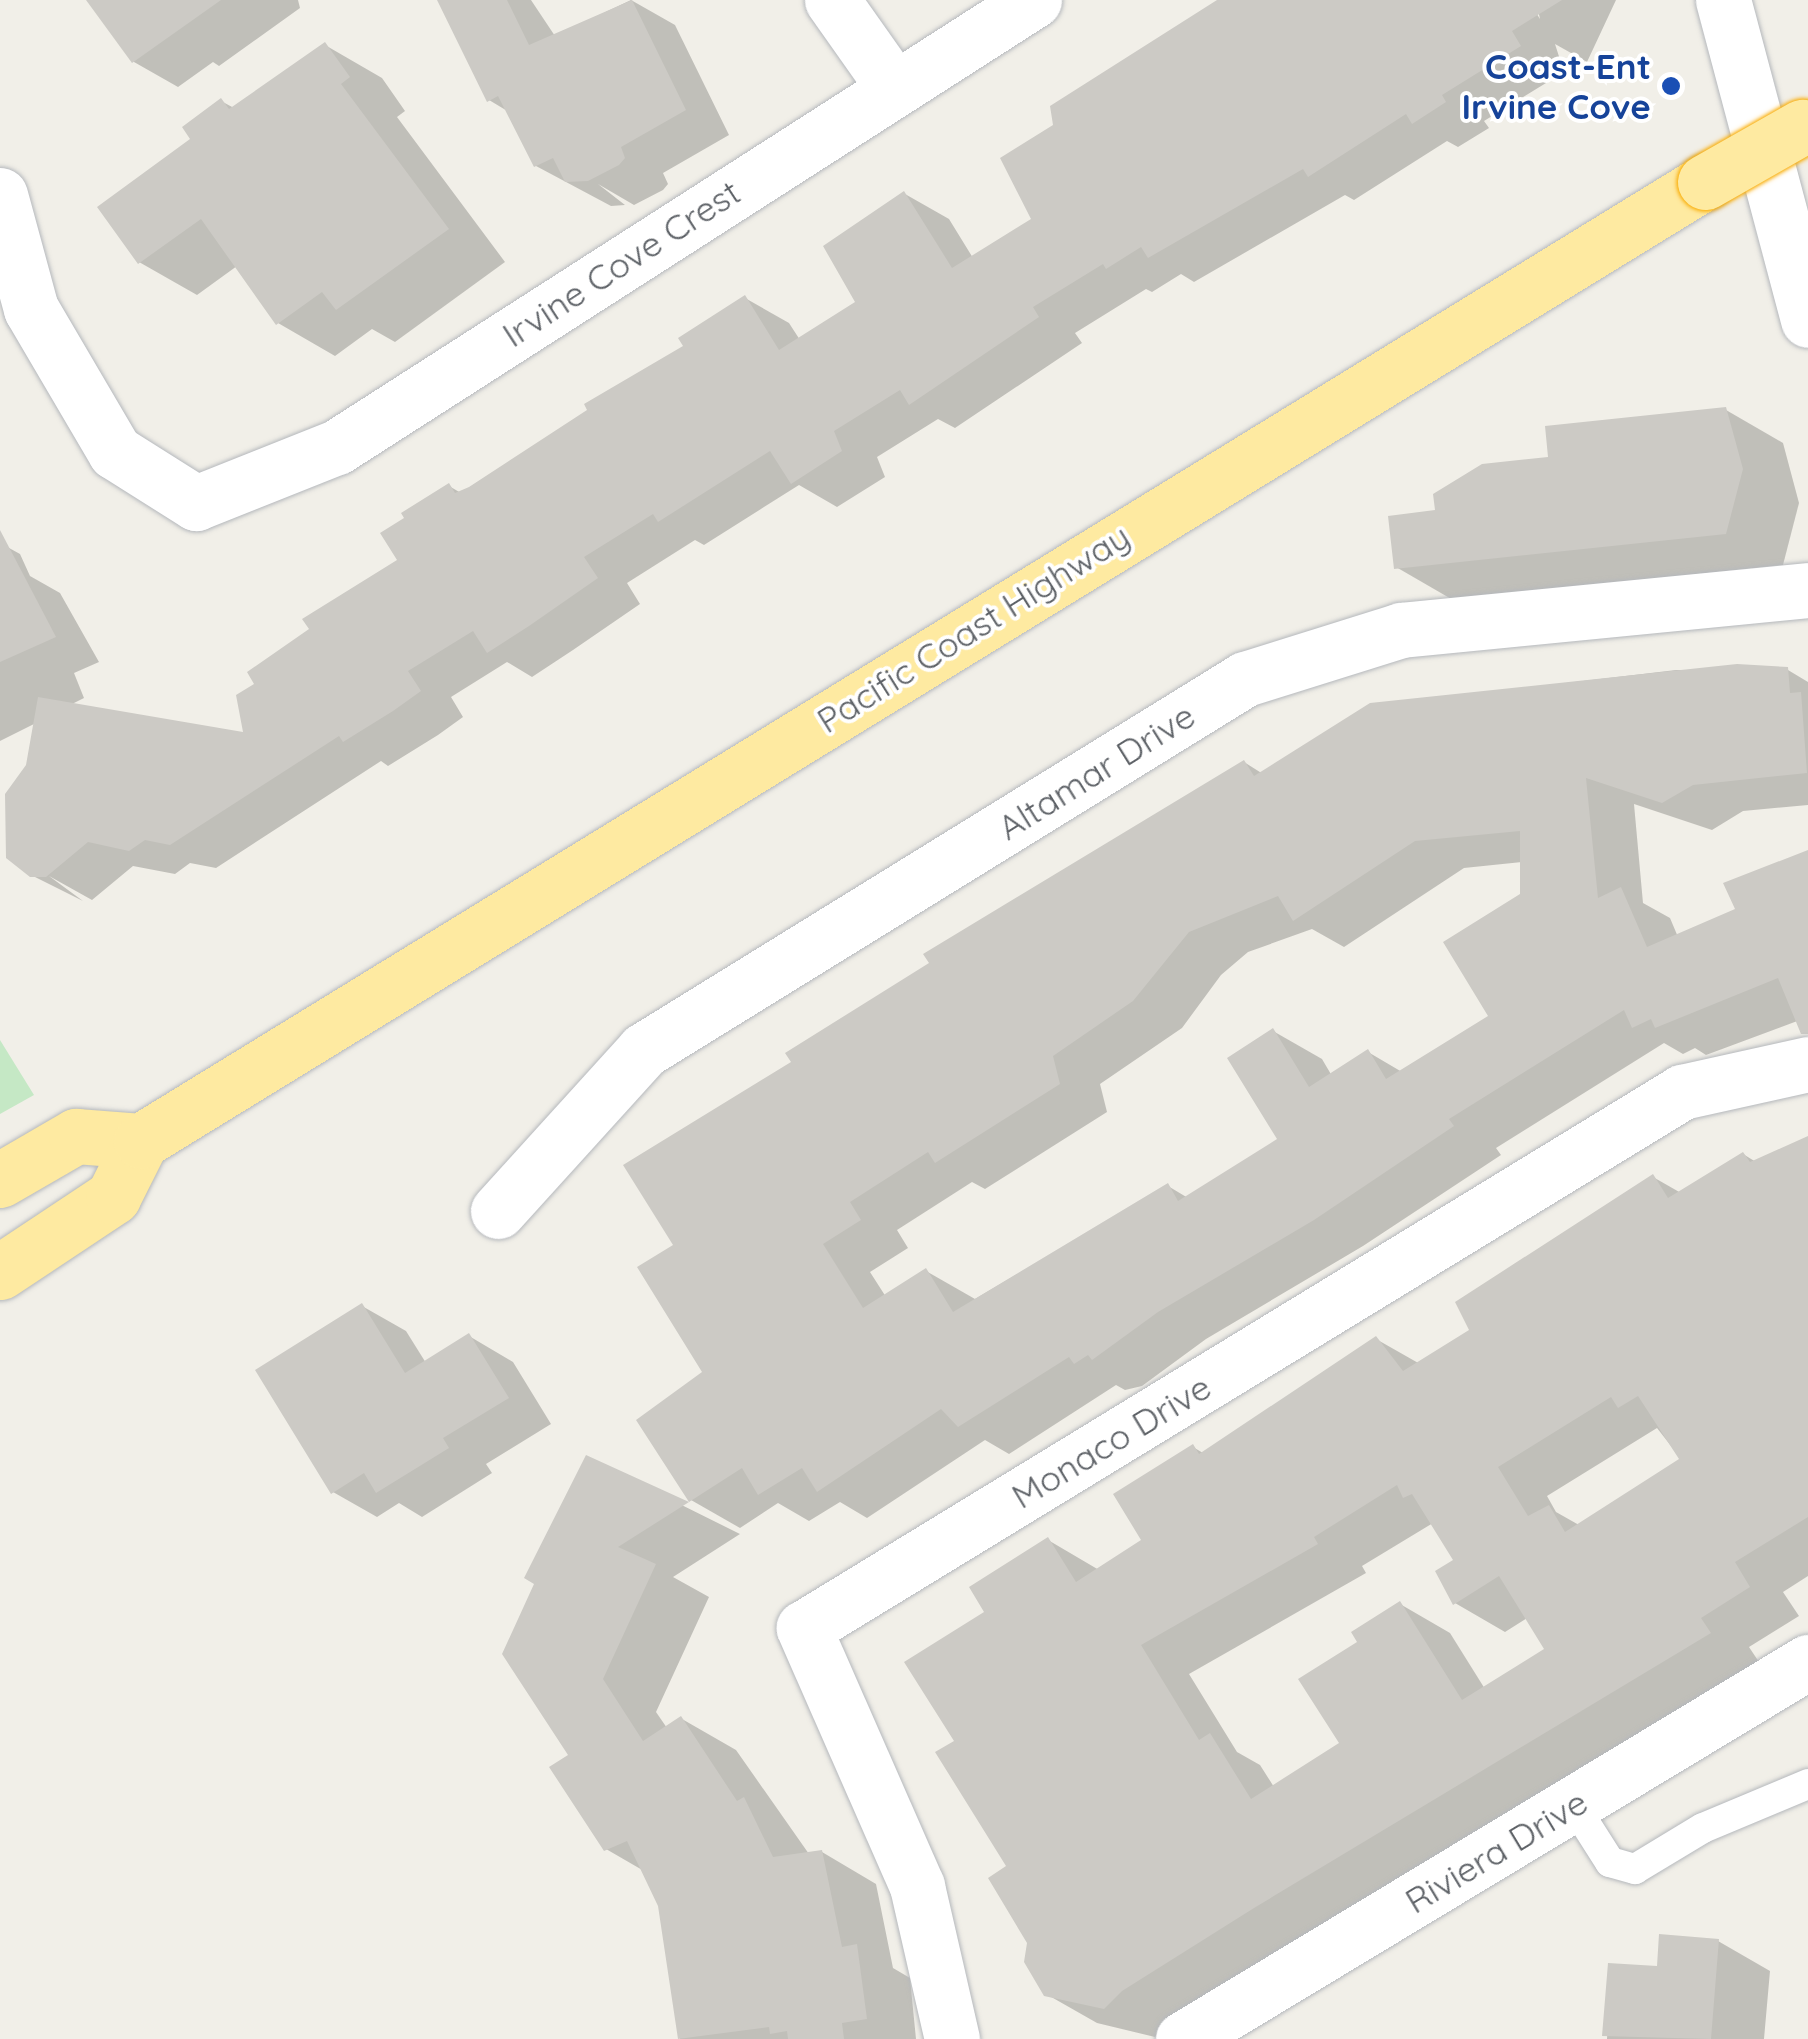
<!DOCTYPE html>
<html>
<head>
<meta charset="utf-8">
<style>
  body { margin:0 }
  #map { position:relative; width:1808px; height:2039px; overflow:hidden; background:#f1efe8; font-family:Quicksand,sans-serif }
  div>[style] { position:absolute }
  .green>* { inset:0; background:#c5e8c5 }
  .shadow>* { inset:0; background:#0003 }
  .building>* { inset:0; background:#cccac5 }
  .roads { filter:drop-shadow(0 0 2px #b5b8bc) drop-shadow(0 0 2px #b5b8bc) }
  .service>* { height:30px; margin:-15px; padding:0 15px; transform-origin:15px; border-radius:15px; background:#fff }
  .minor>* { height:55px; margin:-27.5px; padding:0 27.5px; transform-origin:27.5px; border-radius:27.5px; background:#fff }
  .trunk>* { height:55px; margin:-27.5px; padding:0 27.5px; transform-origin:27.5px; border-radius:27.5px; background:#feeaa1 }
  .bridges { filter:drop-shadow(0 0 2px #f9ab00) drop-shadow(0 0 2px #f9ab00) }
  .trunk-bridge>* { height:55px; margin:-27.5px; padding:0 27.5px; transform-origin:27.5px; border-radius:27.5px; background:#feeaa1 }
  .dots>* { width:28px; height:28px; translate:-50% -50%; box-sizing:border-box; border:5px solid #fff; border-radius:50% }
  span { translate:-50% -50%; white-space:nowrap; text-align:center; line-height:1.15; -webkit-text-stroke:8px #fff; paint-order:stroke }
  .transit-label { font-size:35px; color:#164399; font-weight:700 }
  .right { translate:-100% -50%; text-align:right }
  .street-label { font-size:35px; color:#5f6368 }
</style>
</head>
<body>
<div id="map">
  <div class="green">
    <i style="clip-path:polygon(0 1040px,34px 1095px,0 1114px)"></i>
  </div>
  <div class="shadow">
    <i style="clip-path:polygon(98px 0,298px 0,300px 8px,219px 66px,213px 62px,178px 87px,134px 62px)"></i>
    <i style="clip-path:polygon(453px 0,531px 0,555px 36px,631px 0,675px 25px,729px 135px,663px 173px,668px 184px,663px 190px,634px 205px,598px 184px,625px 205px,611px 206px,536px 166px,509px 112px,489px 100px)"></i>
    <i style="clip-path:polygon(1255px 0,1528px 0,1540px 19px,1536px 0,1616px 0,1587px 62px,1555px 44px,1564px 72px,1484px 121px,1489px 128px,1458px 147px,1447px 141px,1354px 200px,1345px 195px,1194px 282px,1181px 274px,1152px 292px,1146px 289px,1075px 333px,1082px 343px,955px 428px,938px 419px,877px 457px,885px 477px,837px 507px,799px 485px,704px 545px,695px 540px,627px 583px,640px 604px,573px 650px,532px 677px,507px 662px,451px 697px,463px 717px,438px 735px,388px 766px,381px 761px,216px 868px,190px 863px,175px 874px,133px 866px,92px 900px,49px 876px,83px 901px,31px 875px,28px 766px,36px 723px,0 741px,0 543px,20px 554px,30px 576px,60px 593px,99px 662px,74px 673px,84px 698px,70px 705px,246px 735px,257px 685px,401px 561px,449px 486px,461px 493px,686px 347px,745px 298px,789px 323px,800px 340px,858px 303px,905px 194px,949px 219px,973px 258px,1035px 220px)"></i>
    <i style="clip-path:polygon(325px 45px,382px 78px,405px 111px,397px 117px,505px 262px,395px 342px,372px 329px,335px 356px,278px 323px,237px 266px,197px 295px,139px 262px,194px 140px,221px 101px,234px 108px)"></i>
    <i style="clip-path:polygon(1726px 410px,1783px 443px,1799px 503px,1783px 565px,1453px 600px,1396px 567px,1437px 513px,1551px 459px)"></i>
    <i style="clip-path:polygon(evenodd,1676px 670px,1788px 670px,1808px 682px,1808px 805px,1743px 811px,1712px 830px,1634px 804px,1643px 903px,1670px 918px,1678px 937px,1738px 911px,1808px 852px,1808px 1017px,1706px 1055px,1695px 1048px,1683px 1054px,1664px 1043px,1496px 1148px,1501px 1155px,1363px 1246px,1206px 1339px,1142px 1386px,1125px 1390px,1116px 1385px,1009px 1454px,985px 1440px,867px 1518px,840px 1502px,809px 1521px,778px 1503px,740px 1528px,691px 1500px,706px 1373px,677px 1246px,794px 1062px,1244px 762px,1263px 774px,1371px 706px,1676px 670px,1522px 862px,1522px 895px,1491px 1016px,1402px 1072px,1368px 1052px,1332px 1076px,1322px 1059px,1273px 1031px,1280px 1140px,1188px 1198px,1168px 1186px,975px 1299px,926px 1271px,886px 1297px,870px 1272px,908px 1248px,897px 1230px,972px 1182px,985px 1189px,1107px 1112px,1100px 1084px,1182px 1028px,1221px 975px,1248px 952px,1312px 929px,1344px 947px,1464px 868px,1522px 862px)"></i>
    <i style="clip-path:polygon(evenodd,1808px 1139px,1808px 1576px,1783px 1592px,1799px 1616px,1749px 1647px,1759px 1662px,1172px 2019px,1155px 2037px,1097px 2023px,1046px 1994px,1010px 1867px,957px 1741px,988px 1613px,1048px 1540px,1099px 1570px,1145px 1540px,1193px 1447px,1203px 1453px,1376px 1339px,1420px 1364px,1472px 1330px,1653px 1177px,1681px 1193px,1743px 1154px,1756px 1162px,1808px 1139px,1657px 1428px,1682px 1460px,1579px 1525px,1556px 1512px,1547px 1496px,1657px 1428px,1808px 1139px,1433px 1523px,1457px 1561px,1455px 1603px,1505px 1632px,1527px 1618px,1547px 1650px,1485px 1689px,1450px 1633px,1400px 1604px,1361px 1643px,1342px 1744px,1274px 1787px,1260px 1765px,1237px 1752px,1189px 1674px,1366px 1573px,1362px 1566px,1433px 1523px)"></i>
    <i style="clip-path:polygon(362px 1306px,406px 1331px,426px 1363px,469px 1336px,513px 1362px,551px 1424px,486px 1464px,492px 1473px,422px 1517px,399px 1503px,377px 1517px,333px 1492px)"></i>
    <i style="clip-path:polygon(587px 1458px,740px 1534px,673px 1577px,709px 1597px,656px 1712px,667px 1728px,682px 1719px,736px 1750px,809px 1854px,822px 1852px,876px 1884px,893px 1968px,910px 1978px,916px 2039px,680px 2039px,661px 1906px,644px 1871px,606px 1849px,571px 1755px,537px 1583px)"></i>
    <i style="clip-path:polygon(1718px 1941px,1770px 1971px,1764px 2039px,1607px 2039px,1610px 1965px,1659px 1969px)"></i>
  </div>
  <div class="building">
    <i style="clip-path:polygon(86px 0,221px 0,132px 63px)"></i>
    <i style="clip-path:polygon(437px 0,507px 0,529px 45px,632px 0,686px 110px,621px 147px,625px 158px,619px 165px,588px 181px,565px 182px,553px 158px,534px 167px,498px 96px,487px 102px)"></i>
    <i style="clip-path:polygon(1217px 0,1562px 0,1512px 31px,1521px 46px,1442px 95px,1446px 102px,1412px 124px,1406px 114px,1308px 177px,1303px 169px,1148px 258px,1141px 247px,1106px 269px,1103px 264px,1033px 307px,1039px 317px,909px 405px,900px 390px,834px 431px,842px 451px,791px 484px,770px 451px,658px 522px,653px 514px,584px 557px,598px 578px,529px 626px,487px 653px,473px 631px,408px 671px,421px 691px,393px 711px,343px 742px,339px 736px,170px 845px,145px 840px,129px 851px,88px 842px,46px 877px,30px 877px,6px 858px,5px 794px,26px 765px,38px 697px,243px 732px,236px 695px,254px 684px,247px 672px,309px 629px,302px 619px,397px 560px,380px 533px,404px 518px,401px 513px,449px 483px,455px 493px,469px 487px,587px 410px,584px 404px,683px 346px,678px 338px,745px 295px,779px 350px,855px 302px,823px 246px,904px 191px,952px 268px,1031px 219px,1000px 158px,1053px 125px,1050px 106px)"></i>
    <i style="clip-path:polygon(325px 42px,350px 77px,341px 84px,449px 229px,336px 310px,322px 292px,276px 325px,201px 219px,138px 264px,97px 207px,190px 139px,182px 127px,221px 98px,229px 109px)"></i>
    <i style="clip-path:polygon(1726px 407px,1743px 469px,1726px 534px,1394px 569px,1388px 516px,1435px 510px,1433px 494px,1482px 464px,1548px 457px,1545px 426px)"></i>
    <i style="clip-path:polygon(0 530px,56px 637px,0 662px)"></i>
    <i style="clip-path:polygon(evenodd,1737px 664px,1788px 667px,1790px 693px,1801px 692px,1807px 773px,1693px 785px,1662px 803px,1586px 778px,1598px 898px,1621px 887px,1647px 947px,1735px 909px,1723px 883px,1808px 850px,1808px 1034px,1801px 1034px,1778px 978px,1655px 1028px,1651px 1019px,1632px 1028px,1624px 1010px,1449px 1119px,1454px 1126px,1314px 1220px,1158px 1312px,1092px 1360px,1088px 1355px,1074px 1364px,1069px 1357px,958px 1427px,941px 1409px,817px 1492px,802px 1468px,758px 1495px,742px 1468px,689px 1502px,636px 1420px,702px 1372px,637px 1267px,673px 1245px,623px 1165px,791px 1062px,785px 1053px,929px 963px,923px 954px,1244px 760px,1254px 776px,1370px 703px,1737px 664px,1520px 831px,1520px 894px,1443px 942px,1488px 1016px,1386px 1079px,1368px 1049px,1309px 1087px,1273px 1028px,1227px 1058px,1277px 1139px,1178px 1201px,1168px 1183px,953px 1312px,926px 1268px,863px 1308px,823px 1244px,861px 1220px,850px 1202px,928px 1152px,935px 1163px,1060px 1084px,1053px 1056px,1133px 1001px,1189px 932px,1278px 896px,1293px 921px,1415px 841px,1520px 831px)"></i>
    <i style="clip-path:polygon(evenodd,1808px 1136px,1808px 1517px,1735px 1562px,1750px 1587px,1701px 1618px,1711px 1633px,1254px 1908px,1122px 1991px,1104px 2009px,1044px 1996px,1024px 1962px,1027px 1943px,988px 1878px,1006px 1866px,935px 1752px,954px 1741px,904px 1662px,984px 1612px,969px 1587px,1048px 1537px,1076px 1582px,1141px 1540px,1113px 1494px,1193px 1444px,1199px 1454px,1376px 1336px,1403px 1371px,1469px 1330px,1455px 1302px,1653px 1174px,1668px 1198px,1743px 1152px,1750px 1162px,1808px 1136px,1638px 1396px,1679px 1459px,1565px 1532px,1549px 1505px,1528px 1516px,1498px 1467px,1611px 1397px,1618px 1408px,1638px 1396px,1808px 1136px,1397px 1485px,1403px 1498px,1412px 1494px,1453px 1560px,1435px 1571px,1453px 1605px,1499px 1576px,1544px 1649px,1462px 1700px,1400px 1601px,1351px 1632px,1357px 1642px,1298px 1679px,1339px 1743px,1251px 1799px,1210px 1733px,1199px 1740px,1141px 1645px,1318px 1544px,1314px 1537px,1397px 1485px)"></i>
    <i style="clip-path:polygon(362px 1303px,405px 1373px,469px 1333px,509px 1398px,443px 1438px,449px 1448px,376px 1493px,364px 1473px,331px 1494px,255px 1370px)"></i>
    <i style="clip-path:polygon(586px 1455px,689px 1502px,618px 1547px,656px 1564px,603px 1679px,643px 1741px,681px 1716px,737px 1801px,744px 1797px,773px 1857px,822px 1850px,842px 1947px,857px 1944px,867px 2019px,842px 2023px,844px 2039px,788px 2039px,787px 2031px,770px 2034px,769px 2027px,678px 2039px,658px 1906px,627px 1841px,604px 1851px,549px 1767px,568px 1755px,502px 1654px,534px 1584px,524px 1578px)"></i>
    <i style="clip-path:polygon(1659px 1934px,1719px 1939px,1711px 2039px,1602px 2036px,1608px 1963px,1657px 1966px)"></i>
  </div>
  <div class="roads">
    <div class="service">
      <i style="left:1573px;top:1804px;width:69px;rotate:57.5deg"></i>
      <i style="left:1610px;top:1862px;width:26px;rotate:16deg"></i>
      <i style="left:1635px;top:1869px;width:79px;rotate:-31.1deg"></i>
      <i style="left:1703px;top:1828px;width:114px;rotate:-22.7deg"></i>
    </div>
    <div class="minor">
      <i style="left:832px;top:0;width:108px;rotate:54.8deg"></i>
      <i style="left:1723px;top:0;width:331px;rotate:75.1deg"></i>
      <i style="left:0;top:195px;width:118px;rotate:74.8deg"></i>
      <i style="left:31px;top:309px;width:166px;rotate:59.6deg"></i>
      <i style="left:115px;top:452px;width:96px;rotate:32.2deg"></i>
      <i style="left:196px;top:503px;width:152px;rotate:-21.7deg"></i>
      <i style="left:337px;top:447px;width:828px;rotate:-32.67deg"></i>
      <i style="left:498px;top:1211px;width:217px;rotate:-47.8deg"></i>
      <i style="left:644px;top:1050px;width:706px;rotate:-31.69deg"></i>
      <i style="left:1245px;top:679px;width:164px;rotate:-17.4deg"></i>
      <i style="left:1401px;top:630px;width:409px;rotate:-5.6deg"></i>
      <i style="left:952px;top:2039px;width:157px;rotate:-102.9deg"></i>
      <i style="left:917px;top:1886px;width:282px;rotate:-113.7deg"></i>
      <i style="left:804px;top:1628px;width:1029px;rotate:-31.4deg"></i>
      <i style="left:1682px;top:1092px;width:129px;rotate:-12.5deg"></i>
      <i style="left:1183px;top:2039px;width:730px;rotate:-31.1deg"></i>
    </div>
    <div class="trunk">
      <i style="left:0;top:1180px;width:88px;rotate:-30.1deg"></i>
      <i style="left:76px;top:1136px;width:65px;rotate:4.4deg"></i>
      <i style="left:0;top:1272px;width:136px;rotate:-33.6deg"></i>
      <i style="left:113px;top:1197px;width:63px;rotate:-63.4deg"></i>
      <i style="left:141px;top:1141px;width:1835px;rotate:-31.52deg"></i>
    </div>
  </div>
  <div class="bridges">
    <div class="trunk-bridge">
      <i style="left:1705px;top:182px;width:112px;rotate:-29.6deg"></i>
    </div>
  </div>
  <div class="dots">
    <i style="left:1671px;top:86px;background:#1a4fb4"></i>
  </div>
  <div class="transit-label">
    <span class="right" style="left:1651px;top:86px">Coast-Ent<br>Irvine Cove</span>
  </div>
  <div class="street-label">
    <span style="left:621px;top:263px;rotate:-33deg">Irvine Cove Crest</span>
    <span style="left:973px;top:628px;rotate:-32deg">Pacific Coast Highway</span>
    <span style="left:1096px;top:771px;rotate:-32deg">Altamar Drive</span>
    <span style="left:1111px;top:1441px;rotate:-31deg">Monaco Drive</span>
    <span style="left:1496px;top:1851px;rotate:-31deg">Riviera Drive</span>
  </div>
</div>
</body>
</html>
